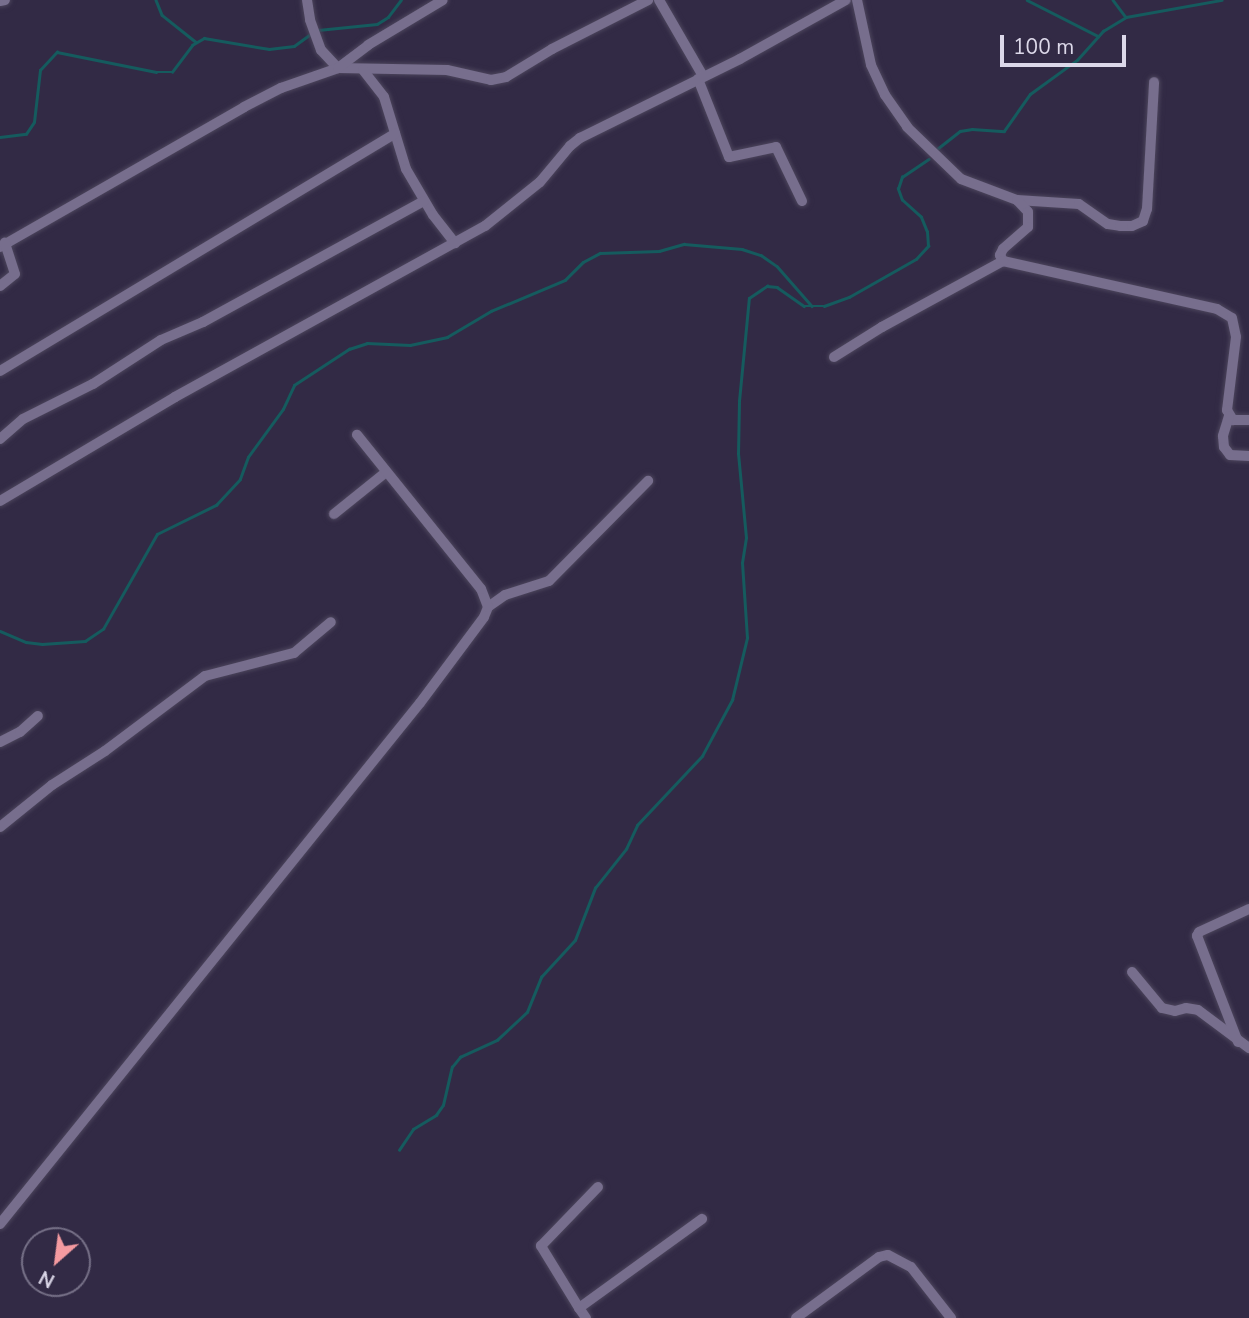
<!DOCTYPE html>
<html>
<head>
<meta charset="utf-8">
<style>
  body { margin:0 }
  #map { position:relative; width:1249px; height:1318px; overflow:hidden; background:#322a45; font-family:"Nunito Sans",sans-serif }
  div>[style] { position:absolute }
  .stream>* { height:2.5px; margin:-1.25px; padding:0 1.25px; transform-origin:1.25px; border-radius:1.25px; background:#155b5e }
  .roads { filter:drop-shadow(0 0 2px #4c455c) drop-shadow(0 0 2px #4c455c) }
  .minor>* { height:10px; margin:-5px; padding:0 5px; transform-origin:5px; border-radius:5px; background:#776e8d }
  span { translate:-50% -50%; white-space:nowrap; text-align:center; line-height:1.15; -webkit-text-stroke:7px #322a45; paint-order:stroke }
  .north { position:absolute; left:21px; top:1227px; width:70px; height:70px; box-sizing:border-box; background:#322a45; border:2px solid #767087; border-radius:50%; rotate:208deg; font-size:19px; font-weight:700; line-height:28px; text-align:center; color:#dcd8e9 }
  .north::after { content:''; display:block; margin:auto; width:24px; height:32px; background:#f49aa0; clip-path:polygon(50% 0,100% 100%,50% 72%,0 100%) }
  .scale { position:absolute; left:1000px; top:35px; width:126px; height:32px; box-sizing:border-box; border:4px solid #dcd8e9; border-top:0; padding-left:9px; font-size:21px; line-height:24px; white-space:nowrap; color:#dcd8e9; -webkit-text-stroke:5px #322a45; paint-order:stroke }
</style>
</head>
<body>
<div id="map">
  <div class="stream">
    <i style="left:156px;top:0;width:16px;rotate:68deg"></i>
    <i style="left:162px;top:15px;width:43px;rotate:38.5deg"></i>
    <i style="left:1027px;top:0;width:80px;rotate:26.9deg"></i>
    <i style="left:1113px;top:0;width:21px;rotate:53deg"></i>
    <i style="left:318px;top:30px;width:59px;rotate:-5.8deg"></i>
    <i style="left:377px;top:24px;width:13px;rotate:-32deg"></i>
    <i style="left:388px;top:17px;width:21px;rotate:-53deg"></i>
    <i style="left:0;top:137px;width:26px;rotate:-7deg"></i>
    <i style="left:26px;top:134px;width:14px;rotate:-56deg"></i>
    <i style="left:34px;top:122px;width:52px;rotate:-83.4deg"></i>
    <i style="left:40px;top:70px;width:25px;rotate:-47deg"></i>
    <i style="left:57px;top:52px;width:101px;rotate:11.4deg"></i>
    <i style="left:156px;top:72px;width:16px"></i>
    <i style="left:172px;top:72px;width:34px;rotate:-53deg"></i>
    <i style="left:192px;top:45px;width:14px;rotate:-30deg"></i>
    <i style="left:204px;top:38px;width:66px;rotate:9.6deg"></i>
    <i style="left:269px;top:49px;width:25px;rotate:-7deg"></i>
    <i style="left:294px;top:46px;width:22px;rotate:-36deg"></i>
    <i style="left:937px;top:149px;width:29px;rotate:-38deg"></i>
    <i style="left:960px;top:131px;width:12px;rotate:-9deg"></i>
    <i style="left:972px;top:129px;width:32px;rotate:4deg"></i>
    <i style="left:1004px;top:131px;width:45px;rotate:-54.9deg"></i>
    <i style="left:1030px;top:94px;width:58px;rotate:-35.9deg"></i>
    <i style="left:1077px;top:60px;width:39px;rotate:-48deg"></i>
    <i style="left:1103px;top:31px;width:27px;rotate:-31deg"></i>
    <i style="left:1126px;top:17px;width:97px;rotate:-10.1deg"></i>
    <i style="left:0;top:631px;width:28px;rotate:23deg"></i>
    <i style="left:26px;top:642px;width:16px;rotate:7deg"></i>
    <i style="left:42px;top:644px;width:43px;rotate:-4deg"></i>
    <i style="left:85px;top:641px;width:22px;rotate:-34deg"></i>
    <i style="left:103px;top:629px;width:109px;rotate:-60.4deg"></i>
    <i style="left:157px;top:534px;width:66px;rotate:-26.2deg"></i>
    <i style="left:216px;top:505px;width:35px;rotate:-47deg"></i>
    <i style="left:240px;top:479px;width:23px;rotate:-70deg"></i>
    <i style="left:248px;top:457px;width:59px;rotate:-53.9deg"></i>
    <i style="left:283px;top:409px;width:26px;rotate:-65deg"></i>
    <i style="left:294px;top:385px;width:66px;rotate:-33.2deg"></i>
    <i style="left:349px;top:349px;width:19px;rotate:-18deg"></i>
    <i style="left:367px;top:343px;width:43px;rotate:2.7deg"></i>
    <i style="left:410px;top:345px;width:38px;rotate:-12deg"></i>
    <i style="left:447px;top:337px;width:51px;rotate:-30.6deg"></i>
    <i style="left:491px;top:311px;width:80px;rotate:-22.7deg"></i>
    <i style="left:565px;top:280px;width:25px;rotate:-45deg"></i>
    <i style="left:583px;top:262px;width:19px;rotate:-28deg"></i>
    <i style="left:600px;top:253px;width:59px;rotate:-1.9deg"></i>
    <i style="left:659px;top:251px;width:26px;rotate:-16deg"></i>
    <i style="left:684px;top:244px;width:58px;rotate:4.9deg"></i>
    <i style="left:742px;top:249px;width:20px;rotate:18deg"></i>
    <i style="left:761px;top:255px;width:19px;rotate:35deg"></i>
    <i style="left:777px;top:266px;width:53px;rotate:48.8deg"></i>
    <i style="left:399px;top:1150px;width:25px;rotate:-56deg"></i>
    <i style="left:413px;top:1129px;width:27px;rotate:-31deg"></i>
    <i style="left:436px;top:1115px;width:12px;rotate:-55deg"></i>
    <i style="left:443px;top:1105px;width:39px;rotate:-77deg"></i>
    <i style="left:452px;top:1067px;width:13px;rotate:-51deg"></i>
    <i style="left:460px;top:1057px;width:41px;rotate:-24.7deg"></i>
    <i style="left:497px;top:1040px;width:41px;rotate:-43deg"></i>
    <i style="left:527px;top:1012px;width:38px;rotate:-68deg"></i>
    <i style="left:541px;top:977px;width:50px;rotate:-47.4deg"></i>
    <i style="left:575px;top:940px;width:56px;rotate:-69deg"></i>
    <i style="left:595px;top:888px;width:50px;rotate:-51.5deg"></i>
    <i style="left:626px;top:849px;width:26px;rotate:-65deg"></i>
    <i style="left:637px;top:825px;width:95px;rotate:-46.7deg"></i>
    <i style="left:702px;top:756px;width:64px;rotate:-61.8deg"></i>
    <i style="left:732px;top:700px;width:64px;rotate:-76.4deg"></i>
    <i style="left:747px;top:638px;width:75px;rotate:-93.8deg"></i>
    <i style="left:742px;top:563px;width:25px;rotate:-81deg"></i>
    <i style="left:746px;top:538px;width:84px;rotate:-95.4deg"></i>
    <i style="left:738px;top:454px;width:53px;rotate:-88.9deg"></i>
    <i style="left:739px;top:401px;width:103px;rotate:-84.5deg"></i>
    <i style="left:749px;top:298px;width:22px;rotate:-34deg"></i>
    <i style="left:767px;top:286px;width:10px;rotate:6deg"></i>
    <i style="left:777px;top:287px;width:33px;rotate:35deg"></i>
    <i style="left:804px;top:306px;width:20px"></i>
    <i style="left:824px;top:306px;width:27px;rotate:-20deg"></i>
    <i style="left:849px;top:297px;width:77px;rotate:-29.6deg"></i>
    <i style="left:916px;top:259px;width:18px;rotate:-47deg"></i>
    <i style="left:928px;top:246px;width:14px;rotate:-94deg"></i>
    <i style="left:927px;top:232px;width:16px;rotate:-112deg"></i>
    <i style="left:921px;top:217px;width:25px;rotate:-138deg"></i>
    <i style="left:902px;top:200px;width:12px;rotate:-110deg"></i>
    <i style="left:898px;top:189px;width:13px;rotate:-72deg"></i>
    <i style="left:902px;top:177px;width:32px;rotate:-34deg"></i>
  </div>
  <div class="roads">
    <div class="minor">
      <i style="left:307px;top:0;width:20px;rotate:81deg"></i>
      <i style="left:310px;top:20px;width:32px;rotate:70deg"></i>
      <i style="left:321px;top:50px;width:25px;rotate:47deg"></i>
      <i style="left:338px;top:68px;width:109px;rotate:1.1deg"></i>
      <i style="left:447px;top:70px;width:45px;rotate:12.8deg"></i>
      <i style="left:491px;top:80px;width:15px;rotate:-11deg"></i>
      <i style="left:506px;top:77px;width:54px;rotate:-31.3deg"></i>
      <i style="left:552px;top:49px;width:108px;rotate:-27deg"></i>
      <i style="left:659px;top:0;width:88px;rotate:59.9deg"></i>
      <i style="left:857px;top:0;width:66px;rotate:77.8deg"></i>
      <i style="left:871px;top:65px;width:33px;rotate:65deg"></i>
      <i style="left:885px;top:95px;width:39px;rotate:55deg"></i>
      <i style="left:907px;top:127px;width:75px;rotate:43.9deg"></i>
      <i style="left:961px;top:179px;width:60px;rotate:20.6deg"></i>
      <i style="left:1017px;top:200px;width:62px;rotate:3.7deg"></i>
      <i style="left:1079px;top:204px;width:35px;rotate:35deg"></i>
      <i style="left:1108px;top:224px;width:12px;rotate:9deg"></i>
      <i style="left:1120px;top:226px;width:12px"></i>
      <i style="left:1132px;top:226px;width:12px;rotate:-24deg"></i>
      <i style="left:1143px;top:221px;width:13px;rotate:-72deg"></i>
      <i style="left:1147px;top:209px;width:127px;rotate:-86.8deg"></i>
      <i style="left:0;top:1px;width:5px;rotate:-11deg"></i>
      <i style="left:363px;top:70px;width:34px;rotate:52deg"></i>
      <i style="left:384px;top:97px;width:75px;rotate:73deg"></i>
      <i style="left:406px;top:169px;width:53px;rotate:59.6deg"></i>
      <i style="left:433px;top:215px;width:36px;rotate:52deg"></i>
      <i style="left:698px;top:79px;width:84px;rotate:68.3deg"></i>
      <i style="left:729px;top:157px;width:48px;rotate:-12deg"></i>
      <i style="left:776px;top:147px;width:60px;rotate:64.3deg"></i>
      <i style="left:1017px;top:200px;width:16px;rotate:47deg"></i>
      <i style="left:1028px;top:212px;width:15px;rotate:90deg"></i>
      <i style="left:1028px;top:227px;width:33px;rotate:139deg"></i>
      <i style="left:1003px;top:249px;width:7px;rotate:117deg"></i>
      <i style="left:1000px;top:255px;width:7px;rotate:63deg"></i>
      <i style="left:1003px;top:261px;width:219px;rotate:12.6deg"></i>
      <i style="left:1217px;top:309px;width:17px;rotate:31deg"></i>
      <i style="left:1232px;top:318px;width:19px;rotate:78deg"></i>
      <i style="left:1236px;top:337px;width:74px;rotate:97deg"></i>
      <i style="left:1227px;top:410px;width:12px;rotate:59deg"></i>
      <i style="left:1233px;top:420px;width:16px"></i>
      <i style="left:0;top:247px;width:281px;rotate:-29.8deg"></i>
      <i style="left:244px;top:107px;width:42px;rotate:-27.2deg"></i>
      <i style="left:281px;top:88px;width:60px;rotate:-19.3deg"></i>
      <i style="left:338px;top:68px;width:38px;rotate:-37deg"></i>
      <i style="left:368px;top:45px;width:87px;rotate:-31deg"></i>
      <i style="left:0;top:286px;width:19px;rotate:-39deg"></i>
      <i style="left:15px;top:274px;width:33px;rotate:-108deg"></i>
      <i style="left:834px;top:357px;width:57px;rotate:-32deg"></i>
      <i style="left:882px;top:327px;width:138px;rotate:-28.6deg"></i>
      <i style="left:0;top:371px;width:461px;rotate:-31deg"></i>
      <i style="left:1229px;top:416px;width:21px;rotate:107deg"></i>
      <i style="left:1223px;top:436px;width:11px;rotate:85deg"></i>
      <i style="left:1224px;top:447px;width:10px;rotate:53deg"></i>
      <i style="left:1230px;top:455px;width:19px;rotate:3deg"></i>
      <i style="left:0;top:439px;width:30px;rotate:-41deg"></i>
      <i style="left:23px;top:419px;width:78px;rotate:-26.6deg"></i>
      <i style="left:93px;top:384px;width:81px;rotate:-32.9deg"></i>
      <i style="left:161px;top:340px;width:46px;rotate:-23.2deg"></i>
      <i style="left:203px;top:322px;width:252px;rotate:-28.7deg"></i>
      <i style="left:0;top:501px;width:204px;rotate:-30.7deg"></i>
      <i style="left:175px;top:397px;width:354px;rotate:-28.9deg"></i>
      <i style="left:485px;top:226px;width:70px;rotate:-38.7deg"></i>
      <i style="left:540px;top:182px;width:47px;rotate:-50.2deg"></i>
      <i style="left:570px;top:146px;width:13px;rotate:-39deg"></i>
      <i style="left:580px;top:138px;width:178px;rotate:-26.3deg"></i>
      <i style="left:740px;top:59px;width:121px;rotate:-29.1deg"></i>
      <i style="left:334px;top:514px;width:67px;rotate:-38.9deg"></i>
      <i style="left:488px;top:607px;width:21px;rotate:-35deg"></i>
      <i style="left:505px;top:595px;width:46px;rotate:-17.7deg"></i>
      <i style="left:549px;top:581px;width:141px;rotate:-45.3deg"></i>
      <i style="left:0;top:742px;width:22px;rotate:-27deg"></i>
      <i style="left:20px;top:732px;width:24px;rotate:-42deg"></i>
      <i style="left:0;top:827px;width:67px;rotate:-38.9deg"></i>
      <i style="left:52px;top:785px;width:63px;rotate:-32.7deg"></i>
      <i style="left:105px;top:751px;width:125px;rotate:-36.9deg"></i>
      <i style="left:205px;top:676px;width:92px;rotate:-14.5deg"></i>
      <i style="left:294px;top:653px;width:48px;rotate:-40deg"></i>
      <i style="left:1132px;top:972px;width:47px;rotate:50.2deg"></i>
      <i style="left:1162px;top:1008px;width:13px;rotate:13deg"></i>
      <i style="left:1175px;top:1011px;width:11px;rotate:-15deg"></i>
      <i style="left:1186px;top:1008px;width:12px;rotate:9deg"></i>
      <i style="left:1198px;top:1010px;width:64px;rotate:36.7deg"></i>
      <i style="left:1238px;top:1042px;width:114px;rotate:-111.1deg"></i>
      <i style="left:1197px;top:936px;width:4px;rotate:-63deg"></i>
      <i style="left:1199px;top:932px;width:55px;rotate:-24.7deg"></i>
      <i style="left:0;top:1224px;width:669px;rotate:-51.13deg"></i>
      <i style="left:420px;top:703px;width:107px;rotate:-53.3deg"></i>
      <i style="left:484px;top:617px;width:11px;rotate:-68deg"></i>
      <i style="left:488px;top:607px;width:19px;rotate:-111deg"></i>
      <i style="left:481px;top:589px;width:198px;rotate:-128.8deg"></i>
      <i style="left:579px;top:1308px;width:73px;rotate:-121.5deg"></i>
      <i style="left:541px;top:1246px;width:82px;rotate:-46deg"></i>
      <i style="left:586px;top:1318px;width:12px;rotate:-125deg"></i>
      <i style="left:579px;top:1308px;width:152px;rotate:-35.9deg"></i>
      <i style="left:796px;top:1318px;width:103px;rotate:-36.3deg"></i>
      <i style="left:879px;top:1257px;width:9px;rotate:-13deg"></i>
      <i style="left:888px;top:1255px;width:26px;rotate:28deg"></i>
      <i style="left:911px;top:1267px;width:65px;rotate:51.9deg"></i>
    </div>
  </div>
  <div class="north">N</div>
  <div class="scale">100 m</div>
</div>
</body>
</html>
